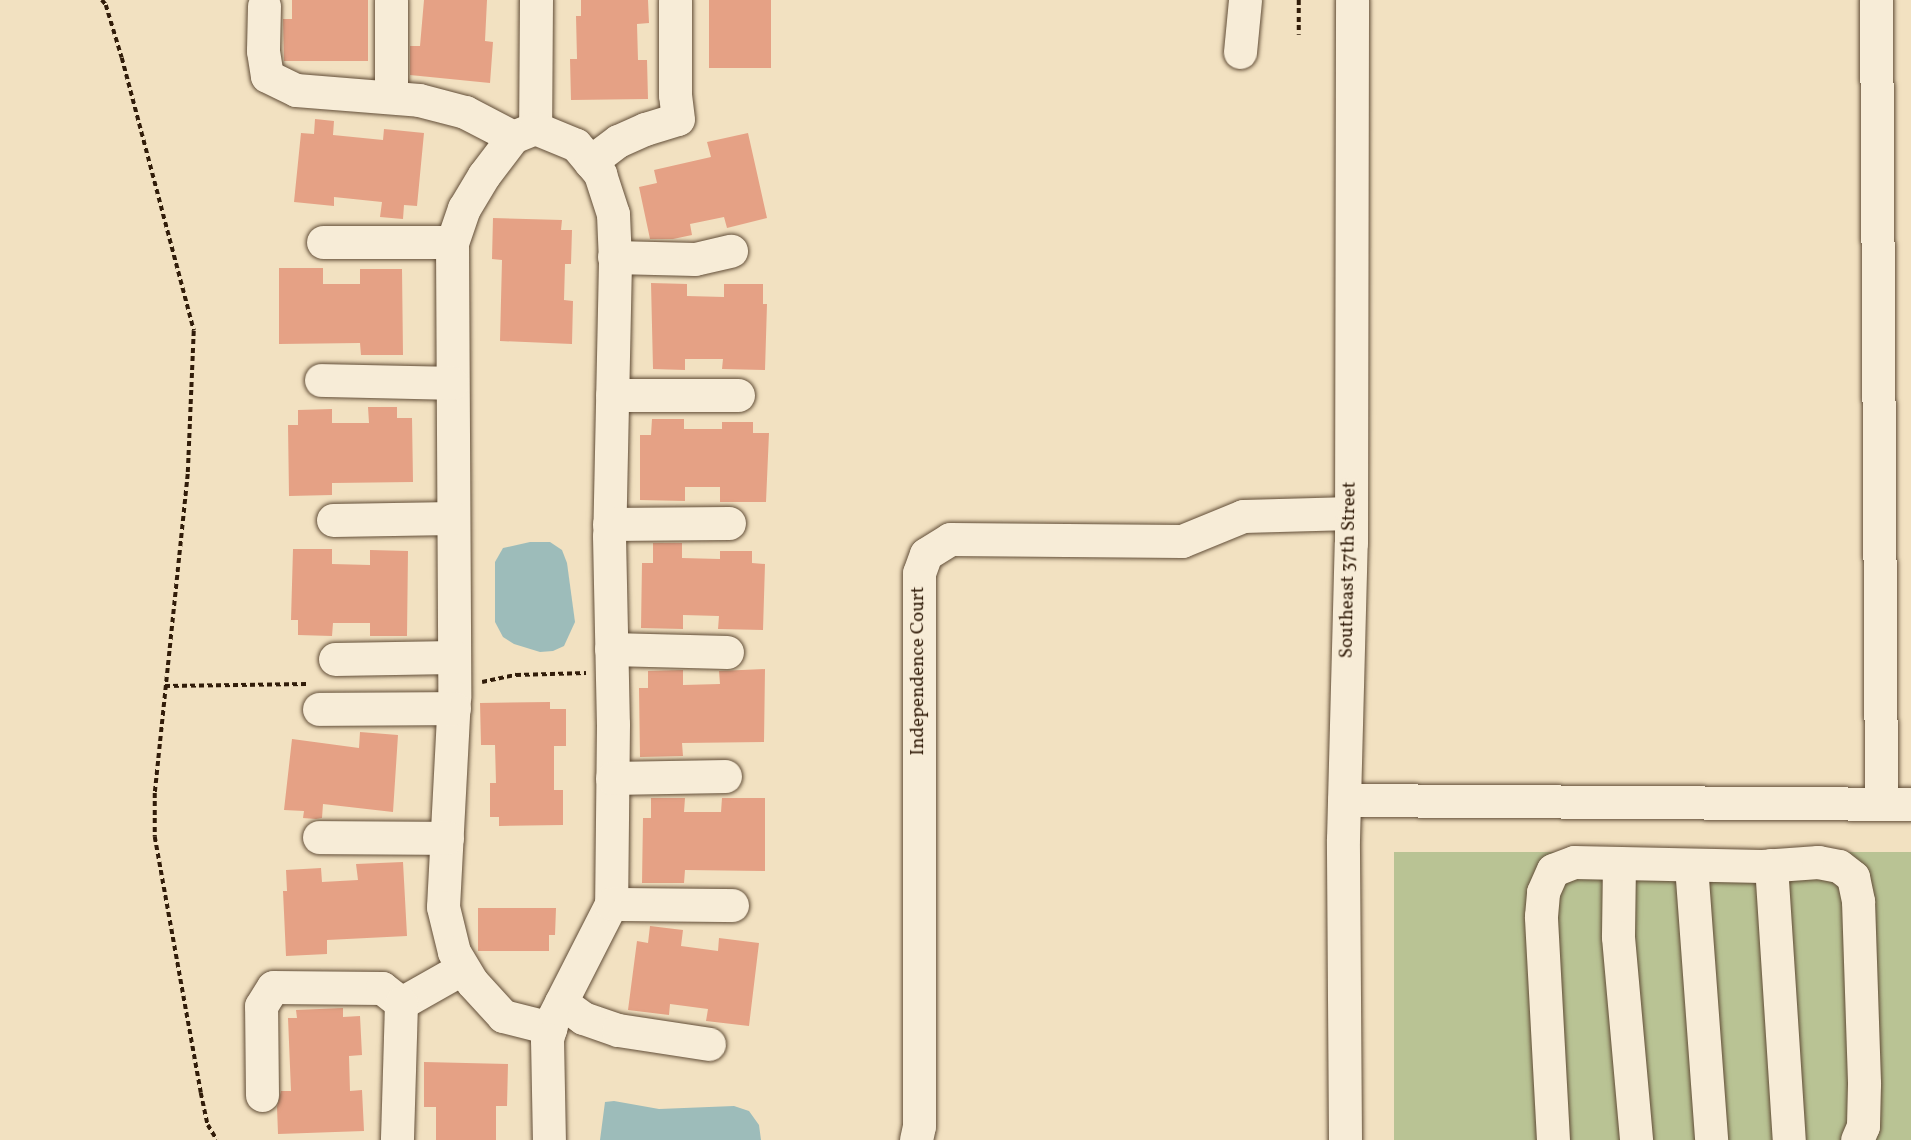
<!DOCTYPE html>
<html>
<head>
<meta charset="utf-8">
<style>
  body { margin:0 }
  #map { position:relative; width:1911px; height:1140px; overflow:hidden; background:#f2e1c1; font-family:Vollkorn,serif }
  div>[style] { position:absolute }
  .green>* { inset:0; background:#b9c394; transform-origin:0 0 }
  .water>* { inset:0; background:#9dbcba }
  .building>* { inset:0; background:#e5a185; transform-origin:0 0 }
  .path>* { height:3.5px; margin-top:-1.75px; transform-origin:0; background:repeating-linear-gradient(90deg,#311c09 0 5px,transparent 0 8.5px) }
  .roads { filter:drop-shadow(0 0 2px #614d37) drop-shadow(0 0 2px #614d37) }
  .minor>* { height:33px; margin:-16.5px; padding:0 16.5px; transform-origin:16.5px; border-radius:16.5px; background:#f7ecd7 }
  span { translate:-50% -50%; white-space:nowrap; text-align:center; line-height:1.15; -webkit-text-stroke:7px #f7ecd7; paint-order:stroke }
  .street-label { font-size:19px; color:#311c09 }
</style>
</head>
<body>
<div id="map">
  <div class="green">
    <i style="left:1394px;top:852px;width:517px;height:288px"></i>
  </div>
  <div class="water">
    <i style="clip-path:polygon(530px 542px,550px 542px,562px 550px,567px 563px,575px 622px,564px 646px,553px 651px,540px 652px,514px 644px,503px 637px,495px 622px,495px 562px,503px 548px)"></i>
    <i style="clip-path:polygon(614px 1101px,659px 1109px,734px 1106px,749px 1111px,759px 1125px,761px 1140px,600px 1140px,605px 1102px)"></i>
  </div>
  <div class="building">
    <i style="clip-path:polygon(292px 0,368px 0,368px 61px,284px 61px,283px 19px,292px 19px)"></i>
    <i style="clip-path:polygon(424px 0,487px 0,485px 41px,493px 42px,490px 83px,410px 75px,410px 46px,420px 46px)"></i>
    <i style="clip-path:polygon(581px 0,648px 0,649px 23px,637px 24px,638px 60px,647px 60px,648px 99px,571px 100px,570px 59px,577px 59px,576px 16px,581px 16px)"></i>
    <i style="left:709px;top:0;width:62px;height:68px"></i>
    <i style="clip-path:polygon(315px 119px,334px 121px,333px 135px,383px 140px,384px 129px,424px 133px,417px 206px,404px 205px,403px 219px,380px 217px,382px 202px,334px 197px,334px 206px,294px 202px,301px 133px,314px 134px)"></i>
    <i style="clip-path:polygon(748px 133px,767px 218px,727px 228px,724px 217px,690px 224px,692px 235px,673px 239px,650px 239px,639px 187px,657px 183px,654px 170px,711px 157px,707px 142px)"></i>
    <i style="clip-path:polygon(493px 218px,562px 220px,561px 230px,572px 230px,571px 264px,565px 264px,564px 300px,573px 301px,572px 344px,500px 341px,502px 260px,492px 259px)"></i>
    <i style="clip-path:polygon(279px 268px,323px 268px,323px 284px,360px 284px,360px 269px,402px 269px,403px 355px,361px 355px,360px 343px,279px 344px)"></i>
    <i style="clip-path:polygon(651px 283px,687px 284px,687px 296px,724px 297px,724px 284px,763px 284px,763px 304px,767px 304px,765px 370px,722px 369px,723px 359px,685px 359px,685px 370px,653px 369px)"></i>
    <i style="clip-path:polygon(368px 407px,397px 407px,397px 418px,412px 418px,413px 482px,332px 483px,332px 495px,289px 496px,288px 425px,298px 425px,298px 410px,332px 409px,332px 423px,369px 423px)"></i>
    <i style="clip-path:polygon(652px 419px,684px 419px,684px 429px,722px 429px,722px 422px,753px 422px,753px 433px,769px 433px,766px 502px,720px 502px,720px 487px,685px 487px,685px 501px,640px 500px,640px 435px,651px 435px)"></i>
    <i style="clip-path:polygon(653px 543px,682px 543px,682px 558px,720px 559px,720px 551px,752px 551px,752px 563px,765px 564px,763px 630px,718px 629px,719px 616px,683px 615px,683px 629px,641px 628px,642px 563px,653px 563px)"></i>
    <i style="clip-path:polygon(293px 549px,332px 549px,332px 564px,370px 565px,370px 550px,408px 551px,407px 636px,370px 636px,370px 623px,333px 623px,332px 636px,298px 635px,298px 620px,291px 620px)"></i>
    <i style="clip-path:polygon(765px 669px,764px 742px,682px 743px,683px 756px,640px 757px,639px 688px,648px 688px,648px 671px,683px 670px,683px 685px,720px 684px,719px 671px)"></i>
    <i style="clip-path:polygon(550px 702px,550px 709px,566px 709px,566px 746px,554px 746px,554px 790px,563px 790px,563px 825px,499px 826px,499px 817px,490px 817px,490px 783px,496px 783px,495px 745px,481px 745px,480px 703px)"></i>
    <i style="clip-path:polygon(360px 732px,398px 735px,393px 812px,323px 804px,322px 818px,316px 819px,303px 818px,304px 811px,284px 810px,292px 739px,359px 748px)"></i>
    <i style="clip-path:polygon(651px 798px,685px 798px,684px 812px,721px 812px,722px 798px,765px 798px,765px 871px,685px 870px,684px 883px,642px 883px,643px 818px,651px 818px)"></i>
    <i style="clip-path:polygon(403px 862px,407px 936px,327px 940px,327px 954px,286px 956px,283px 891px,287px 891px,286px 870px,321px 868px,322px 882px,358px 880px,356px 864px)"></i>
    <i style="clip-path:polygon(478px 908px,556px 908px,555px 935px,549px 935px,549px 951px,478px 951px)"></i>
    <i style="clip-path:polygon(650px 926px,683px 930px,681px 946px,718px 951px,719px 938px,759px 943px,749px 1026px,706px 1021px,708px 1009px,670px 1004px,669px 1015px,628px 1010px,637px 941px,648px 943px)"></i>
    <i style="clip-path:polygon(343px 1008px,343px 1017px,360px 1016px,362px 1055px,349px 1056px,350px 1091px,362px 1090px,364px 1131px,278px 1134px,277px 1107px,281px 1091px,291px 1091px,288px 1018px,297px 1018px,296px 1010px)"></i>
    <i style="clip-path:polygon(424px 1062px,508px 1064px,507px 1106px,496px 1106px,496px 1140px,436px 1140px,436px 1107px,424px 1107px)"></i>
  </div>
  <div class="path">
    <i style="left:102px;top:0;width:6px;rotate:51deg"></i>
    <i style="left:106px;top:5px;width:55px;rotate:73.2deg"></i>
    <i style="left:122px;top:58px;width:282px;rotate:75.2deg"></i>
    <i style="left:194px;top:331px;width:143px;rotate:92.4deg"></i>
    <i style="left:188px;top:474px;width:321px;rotate:95.9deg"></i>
    <i style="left:155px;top:793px;width:44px;rotate:90deg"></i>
    <i style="left:155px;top:837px;width:260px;rotate:79.8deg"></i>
    <i style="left:201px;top:1093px;width:33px;rotate:78deg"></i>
    <i style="left:208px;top:1125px;width:17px;rotate:59deg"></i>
    <i style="left:1299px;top:0;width:35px;rotate:90deg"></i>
    <i style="left:482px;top:682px;width:35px;rotate:-12deg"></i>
    <i style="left:516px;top:675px;width:70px;rotate:-1.6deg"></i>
    <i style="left:165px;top:686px;width:141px;rotate:-0.8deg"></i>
  </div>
  <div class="roads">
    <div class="minor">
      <i style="left:536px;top:0;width:128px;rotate:90.4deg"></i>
      <i style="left:535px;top:128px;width:24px;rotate:158deg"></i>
      <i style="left:513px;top:137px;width:48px;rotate:127.3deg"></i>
      <i style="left:484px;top:175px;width:39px;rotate:121deg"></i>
      <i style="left:464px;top:208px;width:36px;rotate:109deg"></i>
      <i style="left:452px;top:242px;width:455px;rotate:89.7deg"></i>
      <i style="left:454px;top:697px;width:210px;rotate:93deg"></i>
      <i style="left:443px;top:907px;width:46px;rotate:76.3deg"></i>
      <i style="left:454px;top:952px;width:35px;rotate:59deg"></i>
      <i style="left:472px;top:982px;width:46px;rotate:47.6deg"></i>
      <i style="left:503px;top:1016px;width:49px;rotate:14.3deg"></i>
      <i style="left:1876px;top:0;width:804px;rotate:89.64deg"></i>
      <i style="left:264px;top:6px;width:45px;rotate:91.3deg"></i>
      <i style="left:263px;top:51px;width:25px;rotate:81deg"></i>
      <i style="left:267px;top:76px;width:32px;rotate:26deg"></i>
      <i style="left:296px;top:90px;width:123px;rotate:4.6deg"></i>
      <i style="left:419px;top:100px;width:48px;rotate:14.6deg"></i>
      <i style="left:465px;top:112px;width:54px;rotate:27.5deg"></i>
      <i style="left:1240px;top:52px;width:52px;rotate:-84.5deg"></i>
      <i style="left:391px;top:97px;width:97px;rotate:-90deg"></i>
      <i style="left:535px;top:128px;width:44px;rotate:22.5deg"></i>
      <i style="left:576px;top:145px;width:38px;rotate:50deg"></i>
      <i style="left:600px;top:174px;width:42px;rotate:72deg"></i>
      <i style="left:613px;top:214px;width:47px;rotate:87.6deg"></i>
      <i style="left:615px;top:261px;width:275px;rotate:91.2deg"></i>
      <i style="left:609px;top:536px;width:188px;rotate:88.8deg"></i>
      <i style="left:613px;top:724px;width:180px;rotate:90.6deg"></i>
      <i style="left:611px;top:904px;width:128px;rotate:117deg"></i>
      <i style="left:553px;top:1018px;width:22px;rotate:106deg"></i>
      <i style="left:547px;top:1039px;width:101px;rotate:88.9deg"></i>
      <i style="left:590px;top:162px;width:35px;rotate:-37deg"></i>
      <i style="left:618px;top:141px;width:30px;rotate:-24deg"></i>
      <i style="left:645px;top:129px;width:34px;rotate:-17deg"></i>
      <i style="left:678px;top:119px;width:24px;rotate:-97deg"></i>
      <i style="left:675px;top:95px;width:95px;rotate:-90deg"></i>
      <i style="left:323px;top:242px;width:129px"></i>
      <i style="left:614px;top:257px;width:81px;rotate:1.4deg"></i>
      <i style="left:695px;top:259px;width:37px;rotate:-13deg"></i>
      <i style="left:321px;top:380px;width:131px;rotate:1.3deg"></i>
      <i style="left:612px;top:395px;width:126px"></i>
      <i style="left:333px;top:520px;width:120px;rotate:-1deg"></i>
      <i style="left:609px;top:524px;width:120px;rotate:-0.5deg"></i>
      <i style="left:611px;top:649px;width:116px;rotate:1.5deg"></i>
      <i style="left:335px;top:659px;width:119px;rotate:-1deg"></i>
      <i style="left:319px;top:709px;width:135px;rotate:-0.4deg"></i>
      <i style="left:612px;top:778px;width:113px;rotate:-1deg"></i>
      <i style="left:1344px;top:800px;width:567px;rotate:0.4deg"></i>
      <i style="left:319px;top:837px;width:128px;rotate:0.4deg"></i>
      <i style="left:1619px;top:863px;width:74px;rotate:90.8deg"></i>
      <i style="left:1618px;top:937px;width:204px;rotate:84.9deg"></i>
      <i style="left:1691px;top:865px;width:276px;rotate:85.8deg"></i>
      <i style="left:1771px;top:865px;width:276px;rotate:86.3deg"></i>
      <i style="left:611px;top:904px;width:121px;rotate:0.5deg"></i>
      <i style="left:561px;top:1002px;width:27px;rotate:36deg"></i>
      <i style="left:583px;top:1018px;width:37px;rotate:19deg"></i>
      <i style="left:618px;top:1030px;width:92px;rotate:8.7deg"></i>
      <i style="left:401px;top:1003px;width:71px;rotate:-29.4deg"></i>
      <i style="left:262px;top:1095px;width:89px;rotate:-90.6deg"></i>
      <i style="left:261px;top:1006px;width:22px;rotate:-58deg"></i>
      <i style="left:273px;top:987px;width:109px;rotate:0.5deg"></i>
      <i style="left:382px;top:988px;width:24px;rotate:38deg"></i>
      <i style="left:401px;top:1003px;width:137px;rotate:91.7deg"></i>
      <i style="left:916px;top:1140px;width:14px;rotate:-78deg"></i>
      <i style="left:919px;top:1126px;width:553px;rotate:-90deg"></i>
      <i style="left:919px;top:573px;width:20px;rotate:-70deg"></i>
      <i style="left:926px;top:554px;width:28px;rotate:-32deg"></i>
      <i style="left:950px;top:539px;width:232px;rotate:0.5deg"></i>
      <i style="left:1182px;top:541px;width:66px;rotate:-22.3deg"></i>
      <i style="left:1243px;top:516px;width:108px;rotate:-1.6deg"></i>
      <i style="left:1345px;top:1140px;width:301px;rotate:-90.4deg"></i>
      <i style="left:1343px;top:839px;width:296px;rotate:-88.5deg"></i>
      <i style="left:1351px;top:543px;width:543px;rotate:-89.89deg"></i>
      <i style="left:1553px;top:1140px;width:224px;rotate:-93.1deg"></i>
      <i style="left:1541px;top:916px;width:24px;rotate:-85deg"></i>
      <i style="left:1543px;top:892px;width:24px;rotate:-66deg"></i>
      <i style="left:1553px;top:870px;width:22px;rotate:-21deg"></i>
      <i style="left:1574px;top:862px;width:188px;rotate:1.2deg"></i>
      <i style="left:1762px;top:866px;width:56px;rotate:-4.1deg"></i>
      <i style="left:1818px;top:862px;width:21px;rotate:11deg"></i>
      <i style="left:1839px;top:866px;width:18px;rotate:38deg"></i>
      <i style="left:1853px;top:877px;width:25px;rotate:78deg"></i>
      <i style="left:1858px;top:901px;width:183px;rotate:88.1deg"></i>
      <i style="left:1864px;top:1084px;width:42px;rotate:91.4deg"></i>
      <i style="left:1863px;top:1126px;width:15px;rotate:113deg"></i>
    </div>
  </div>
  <div class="street-label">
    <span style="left:1349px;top:570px;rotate:-89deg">Southeast 37th Street</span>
    <span style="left:919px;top:671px;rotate:-90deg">Independence Court</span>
  </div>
</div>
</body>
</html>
